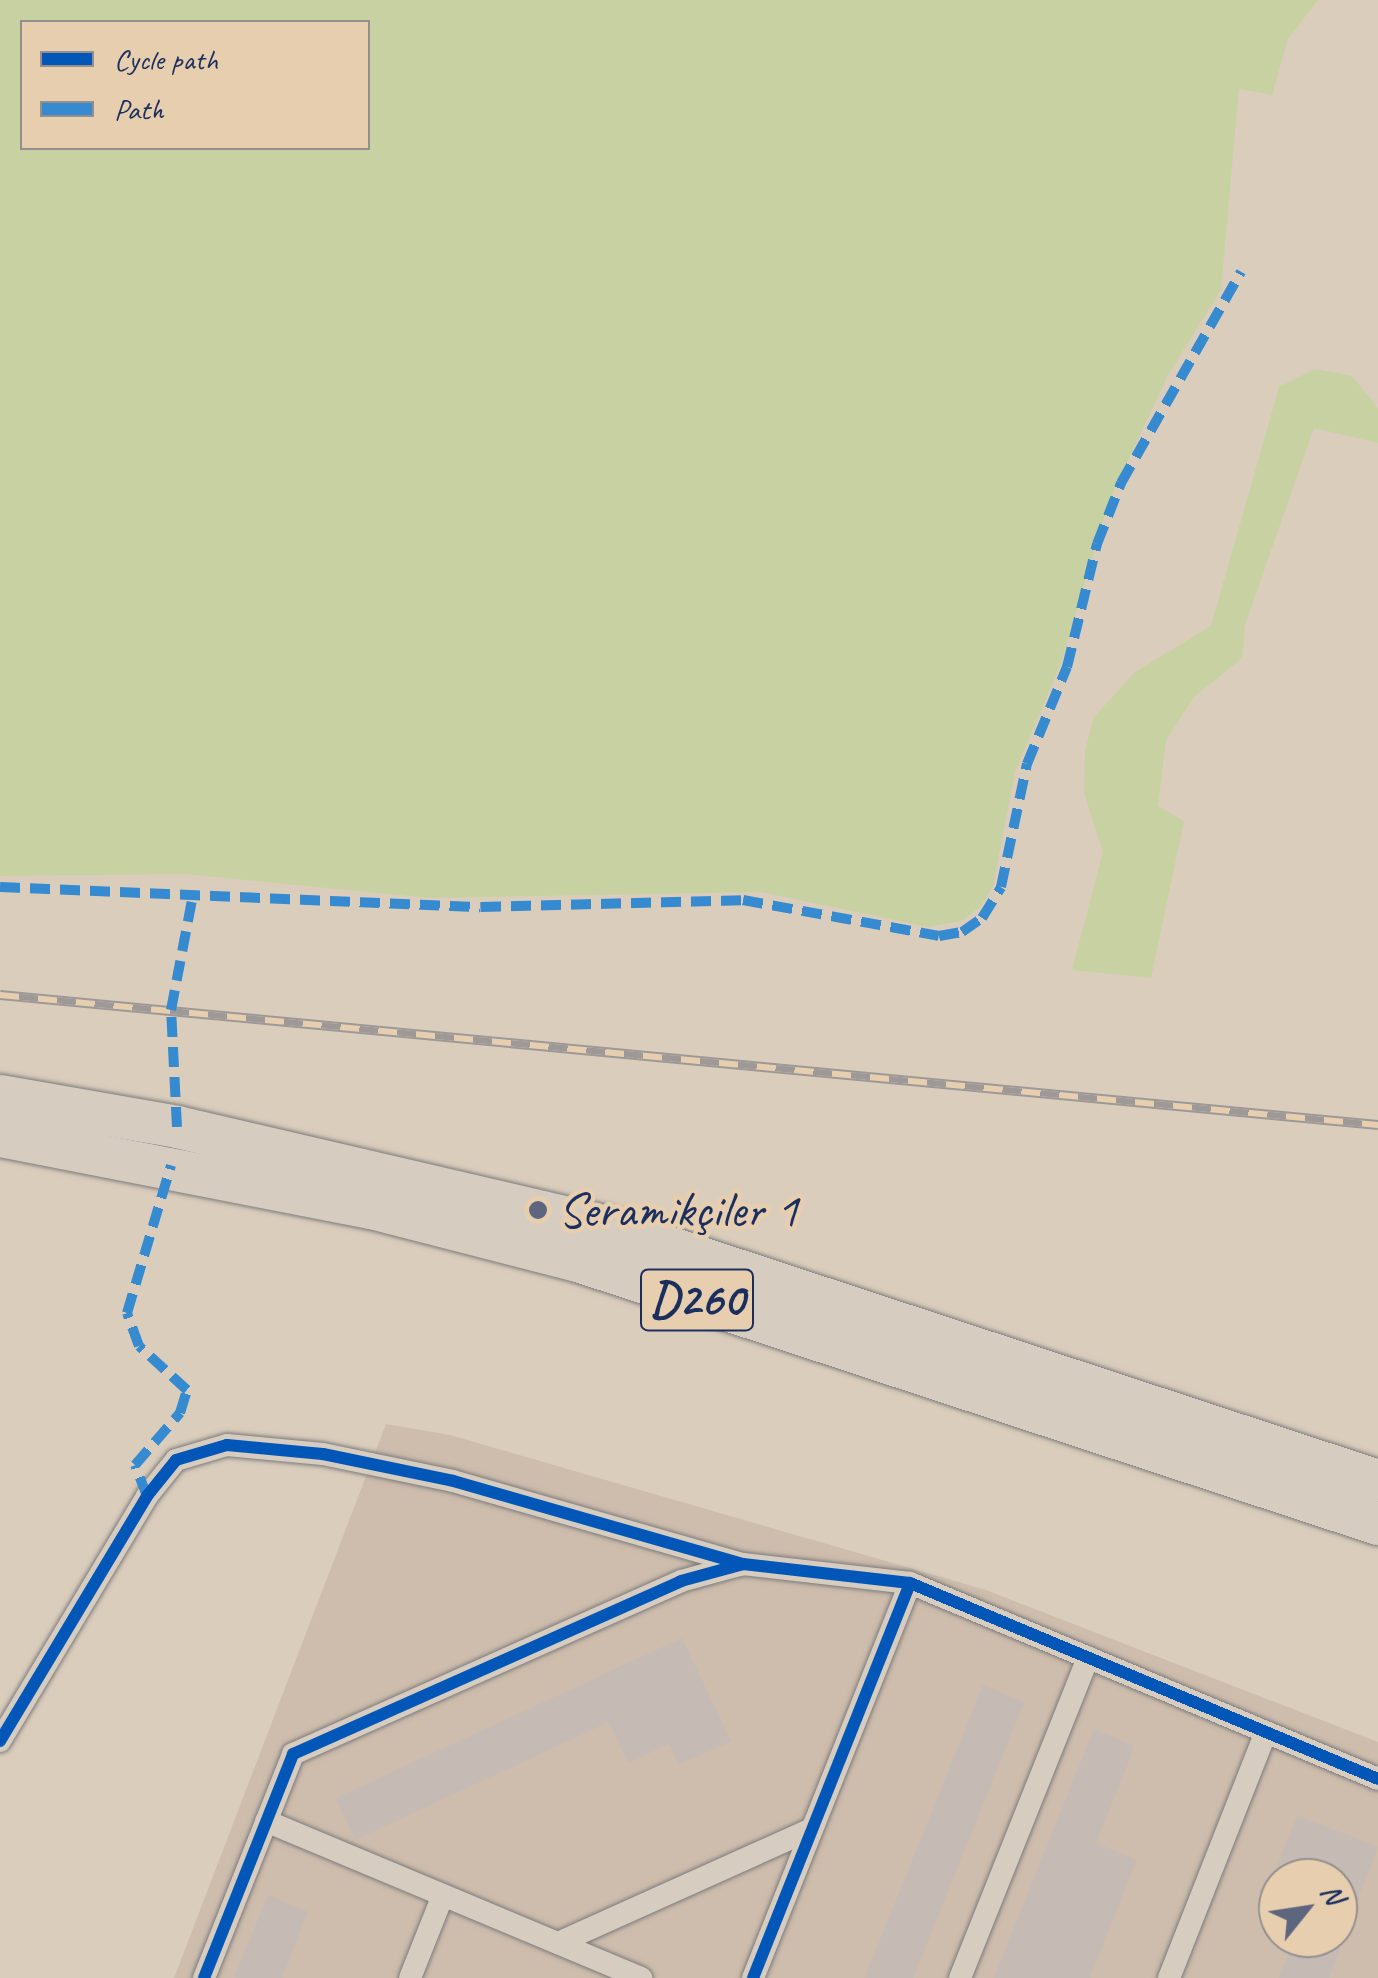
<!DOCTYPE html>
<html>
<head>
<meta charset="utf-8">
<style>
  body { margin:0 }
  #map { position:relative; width:1378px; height:1978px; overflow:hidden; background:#dacdbc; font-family:Caveat,sans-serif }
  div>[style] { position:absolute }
  .built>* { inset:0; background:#cebdad }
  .green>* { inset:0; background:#c8d1a2 }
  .building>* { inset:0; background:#c5bab4; transform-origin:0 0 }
  .roads { filter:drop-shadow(0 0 2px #7d7b7c) drop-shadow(0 0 2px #7d7b7c) }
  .street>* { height:22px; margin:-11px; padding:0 11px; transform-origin:11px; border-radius:11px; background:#d6ccc0 }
  .highway>* { height:42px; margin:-21px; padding:0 21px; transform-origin:21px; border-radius:21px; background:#d6ccc0 }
  .rail>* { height:10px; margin-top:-5px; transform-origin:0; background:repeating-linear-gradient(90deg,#e7ceaf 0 19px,#9e9997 0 38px); box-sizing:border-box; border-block:2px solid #9e9997 }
  .quiet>* { height:10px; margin-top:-5px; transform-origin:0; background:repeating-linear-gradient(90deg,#368acf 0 20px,transparent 0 30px) }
  .cycleway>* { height:12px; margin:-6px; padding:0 6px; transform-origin:6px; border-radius:6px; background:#0057b8 }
  .dots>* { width:28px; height:28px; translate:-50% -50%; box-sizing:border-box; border:5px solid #e7ceaf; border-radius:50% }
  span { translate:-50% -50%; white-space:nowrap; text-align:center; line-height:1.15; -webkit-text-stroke:9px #e7ceaf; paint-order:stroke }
  .shield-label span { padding:2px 8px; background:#e7ceaf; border:2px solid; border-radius:8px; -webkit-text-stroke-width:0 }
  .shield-label { font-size:48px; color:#1b2f5e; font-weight:700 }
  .poi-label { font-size:50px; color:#1b2f5e }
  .left { translate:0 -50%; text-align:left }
  .legend { position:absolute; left:20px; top:20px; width:350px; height:130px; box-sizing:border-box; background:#e7ceaf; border:2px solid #958e8f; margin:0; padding:12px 18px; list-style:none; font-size:30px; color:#1b2f5e }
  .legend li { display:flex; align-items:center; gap:20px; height:50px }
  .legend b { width:50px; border:2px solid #958e8f }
  .north { position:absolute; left:1258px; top:1858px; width:100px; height:100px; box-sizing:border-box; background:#e7ceaf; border:2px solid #958e8f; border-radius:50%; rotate:60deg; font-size:28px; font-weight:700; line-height:40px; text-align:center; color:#1b2f5e }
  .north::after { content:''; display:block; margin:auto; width:35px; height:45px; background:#5e667f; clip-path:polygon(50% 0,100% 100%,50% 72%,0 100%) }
</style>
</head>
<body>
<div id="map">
  <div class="built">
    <i style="clip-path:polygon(evenodd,386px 1424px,450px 1435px,986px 1590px,1378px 1742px,1378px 1978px,174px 1978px,386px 1424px,1278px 1878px,1338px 1878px,1338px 1938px,1278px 1938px,1278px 1878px)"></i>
  </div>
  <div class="green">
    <i style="clip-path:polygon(evenodd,0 0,1318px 0,1288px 39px,1272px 95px,1239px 89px,1221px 290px,1168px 375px,1109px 501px,1060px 666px,1015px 772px,993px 886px,980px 907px,961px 921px,928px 927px,761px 892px,429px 898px,186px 874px,0 876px,0 0,368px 22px,368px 148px,22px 148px,22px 22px,368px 22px)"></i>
    <i style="clip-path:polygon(1315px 369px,1352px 376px,1378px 408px,1378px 443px,1314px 428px,1245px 625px,1242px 658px,1194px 697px,1166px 740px,1158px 806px,1184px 821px,1151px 978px,1072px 970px,1103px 852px,1084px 793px,1085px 750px,1094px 717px,1135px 672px,1211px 626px,1279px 387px)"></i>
  </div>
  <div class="building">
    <i style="clip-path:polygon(682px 1638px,731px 1741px,679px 1765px,669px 1744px,628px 1763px,609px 1722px,355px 1840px,336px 1798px)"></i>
    <i style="left:983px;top:1685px;width:45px;height:316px;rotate:22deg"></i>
    <i style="clip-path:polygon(1094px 1729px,1135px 1746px,1096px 1843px,1137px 1860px,1115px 1915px,1090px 1978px,994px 1978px)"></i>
    <i style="clip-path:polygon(1297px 1815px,1378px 1847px,1329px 1978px,1279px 1978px,1295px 1938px,1338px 1938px,1338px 1878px,1278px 1878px,1278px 1919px,1259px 1911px)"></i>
    <i style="clip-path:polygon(268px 1895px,308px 1912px,282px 1978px,234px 1978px)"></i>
  </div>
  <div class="roads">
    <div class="street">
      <i style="left:0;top:1741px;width:286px;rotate:-59deg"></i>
      <i style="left:147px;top:1496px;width:46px;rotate:-51.1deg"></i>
      <i style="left:176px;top:1460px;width:53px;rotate:-16.4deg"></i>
      <i style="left:227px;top:1445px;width:96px;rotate:5.4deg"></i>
      <i style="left:323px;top:1454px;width:133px;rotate:11.7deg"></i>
      <i style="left:453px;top:1481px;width:302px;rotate:16deg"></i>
      <i style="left:266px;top:1821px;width:407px;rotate:22.7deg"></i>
      <i style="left:558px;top:1943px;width:278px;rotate:-24.2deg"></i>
      <i style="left:204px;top:1978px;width:241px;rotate:-68.3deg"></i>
      <i style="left:293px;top:1754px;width:425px;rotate:-24deg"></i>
      <i style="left:681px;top:1581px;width:64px;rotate:-15.3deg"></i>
      <i style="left:743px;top:1564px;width:168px;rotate:6.5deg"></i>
      <i style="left:910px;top:1583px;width:507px;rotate:22.72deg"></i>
      <i style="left:410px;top:1978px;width:89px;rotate:-68.3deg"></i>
      <i style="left:753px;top:1978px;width:425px;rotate:-68.3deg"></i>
      <i style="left:960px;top:1978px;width:345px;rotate:-68.2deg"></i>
      <i style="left:1169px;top:1978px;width:264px;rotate:-68.5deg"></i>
    </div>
    <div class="highway">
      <i style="left:0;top:1096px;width:180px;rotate:9.9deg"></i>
      <i style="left:177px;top:1127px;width:438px;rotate:13.1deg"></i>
      <i style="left:604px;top:1226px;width:815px;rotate:18.23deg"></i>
      <i style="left:0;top:1136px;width:378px;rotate:11deg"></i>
      <i style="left:371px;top:1208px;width:214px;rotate:14.4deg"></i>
      <i style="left:578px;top:1261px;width:842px;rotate:18.2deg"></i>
    </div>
  </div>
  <div class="rail">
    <i style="left:0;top:995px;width:1384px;rotate:5.39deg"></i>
  </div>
  <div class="quiet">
    <i style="left:0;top:887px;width:481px;rotate:2.4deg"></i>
    <i style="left:481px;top:907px;width:262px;rotate:-1.5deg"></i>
    <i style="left:743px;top:900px;width:199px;rotate:10.4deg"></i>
    <i style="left:939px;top:936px;width:23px;rotate:-10deg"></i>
    <i style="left:962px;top:932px;width:24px;rotate:-35deg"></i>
    <i style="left:982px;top:918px;width:36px;rotate:-58deg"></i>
    <i style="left:1001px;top:887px;width:126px;rotate:-78.1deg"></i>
    <i style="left:1027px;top:764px;width:105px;rotate:-67.6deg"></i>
    <i style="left:1067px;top:667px;width:127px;rotate:-76.3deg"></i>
    <i style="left:1097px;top:544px;width:66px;rotate:-68.5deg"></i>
    <i style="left:1121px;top:483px;width:243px;rotate:-60.4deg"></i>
    <i style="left:177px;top:1127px;width:117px;rotate:-92.9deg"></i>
    <i style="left:171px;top:1010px;width:117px;rotate:-79.2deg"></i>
    <i style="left:147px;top:1496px;width:33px;rotate:-111deg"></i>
    <i style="left:135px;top:1465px;width:69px;rotate:-49.1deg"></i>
    <i style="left:180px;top:1413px;width:24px;rotate:-73deg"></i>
    <i style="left:187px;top:1390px;width:65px;rotate:-137.5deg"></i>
    <i style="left:139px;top:1346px;width:35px;rotate:-110deg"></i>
    <i style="left:127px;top:1313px;width:154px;rotate:-73.4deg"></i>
  </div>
  <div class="cycleway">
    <i style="left:0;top:1741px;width:286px;rotate:-59deg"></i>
    <i style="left:147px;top:1496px;width:46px;rotate:-51.1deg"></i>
    <i style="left:176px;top:1460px;width:53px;rotate:-16.4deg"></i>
    <i style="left:227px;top:1445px;width:96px;rotate:5.4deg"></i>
    <i style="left:323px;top:1454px;width:133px;rotate:11.7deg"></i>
    <i style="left:453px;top:1481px;width:301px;rotate:16deg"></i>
    <i style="left:204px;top:1978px;width:241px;rotate:-68.3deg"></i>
    <i style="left:293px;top:1754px;width:425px;rotate:-24deg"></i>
    <i style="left:681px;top:1581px;width:64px;rotate:-15.3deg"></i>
    <i style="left:743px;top:1564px;width:168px;rotate:6.5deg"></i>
    <i style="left:910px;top:1583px;width:507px;rotate:22.72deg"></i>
    <i style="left:753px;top:1978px;width:425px;rotate:-68.3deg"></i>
  </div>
  <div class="dots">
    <i style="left:538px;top:1210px;background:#5e667f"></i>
  </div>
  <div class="shield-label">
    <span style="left:697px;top:1300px">D260</span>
  </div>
  <div class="poi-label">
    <span class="left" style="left:558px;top:1210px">Seramikçiler 1</span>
  </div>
  <ul class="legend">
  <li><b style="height:12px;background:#0057b8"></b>Cycle path</li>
  <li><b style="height:12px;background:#368acf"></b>Path</li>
  </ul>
  <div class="north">N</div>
</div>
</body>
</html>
